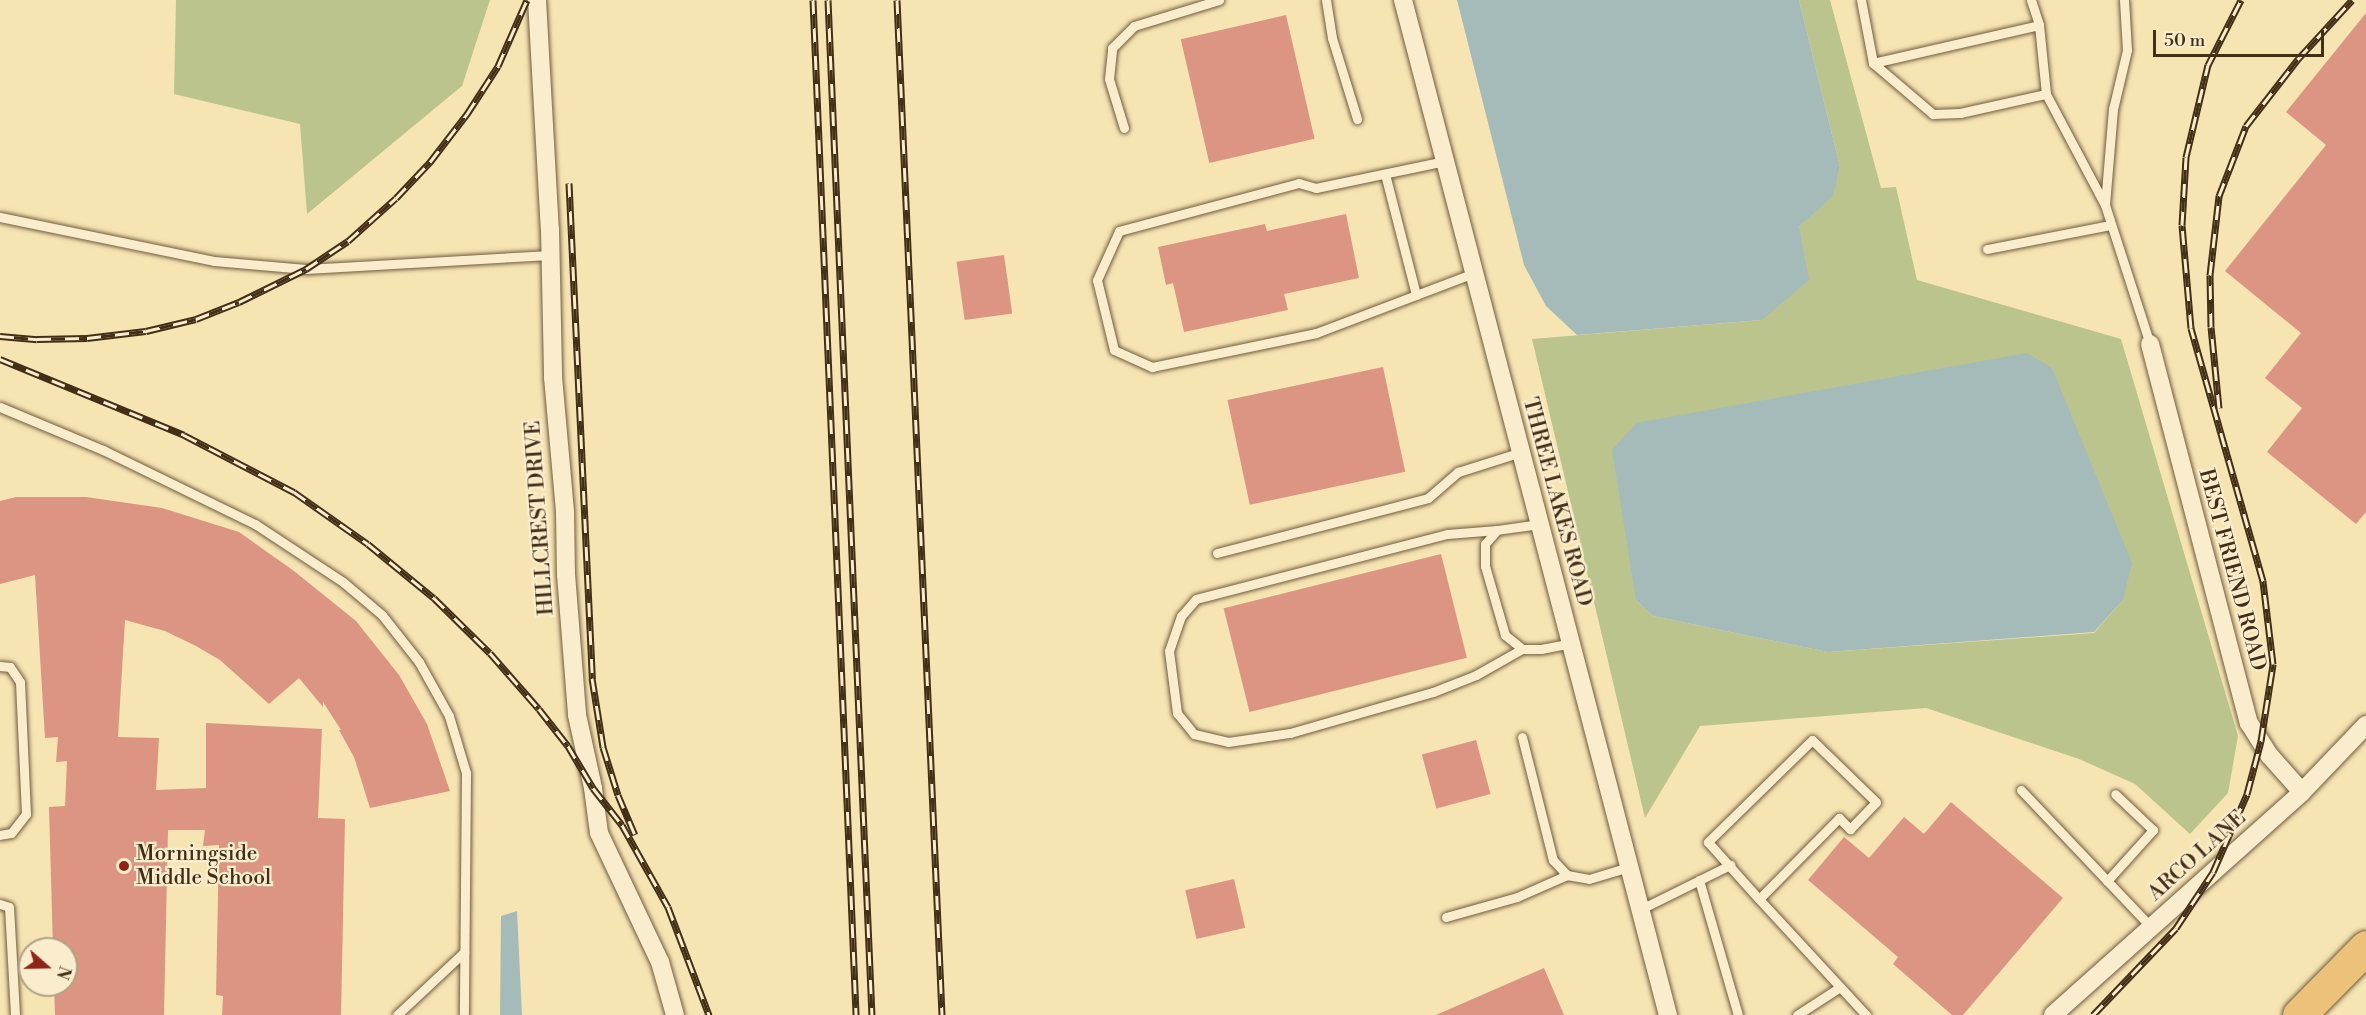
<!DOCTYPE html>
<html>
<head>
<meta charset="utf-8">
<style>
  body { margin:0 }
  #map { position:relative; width:2366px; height:1015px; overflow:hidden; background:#f7e4b3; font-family:"Libre Bodoni",serif }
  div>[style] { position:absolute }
  .green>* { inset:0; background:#bcc48d }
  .water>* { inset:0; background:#a4bbb9 }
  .building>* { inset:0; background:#db9582; transform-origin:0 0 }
  .roads { filter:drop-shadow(0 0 2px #705c3e) drop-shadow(0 0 2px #705c3e) }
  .service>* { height:9px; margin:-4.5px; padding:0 4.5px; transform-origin:4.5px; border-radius:4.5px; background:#faedce }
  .minor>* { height:18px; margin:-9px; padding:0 9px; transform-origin:9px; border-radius:9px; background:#faedce }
  .motorway>* { height:33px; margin:-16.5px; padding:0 16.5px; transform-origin:16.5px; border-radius:16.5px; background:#ecc27a }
  .rail>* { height:7px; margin-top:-3.5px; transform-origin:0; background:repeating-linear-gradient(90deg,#faedce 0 14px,#432e17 0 28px); box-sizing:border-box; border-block:2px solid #432e17 }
  .dots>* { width:16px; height:16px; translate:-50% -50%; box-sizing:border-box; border:3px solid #faedce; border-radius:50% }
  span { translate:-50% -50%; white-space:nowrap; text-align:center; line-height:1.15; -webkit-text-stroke:4.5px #faedce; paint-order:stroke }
  .street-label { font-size:21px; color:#432e17 }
  .poi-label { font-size:21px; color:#432e17 }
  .left { translate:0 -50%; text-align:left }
  .north { position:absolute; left:18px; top:937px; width:60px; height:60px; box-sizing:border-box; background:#faedce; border:2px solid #b1a185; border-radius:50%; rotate:110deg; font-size:16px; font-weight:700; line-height:24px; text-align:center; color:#432e17 }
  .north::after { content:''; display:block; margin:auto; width:21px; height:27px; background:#8f2418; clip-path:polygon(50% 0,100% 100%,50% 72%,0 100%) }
  .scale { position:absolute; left:2153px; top:30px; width:171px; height:27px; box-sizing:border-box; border:3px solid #432e17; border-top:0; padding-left:8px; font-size:18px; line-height:21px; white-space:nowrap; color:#432e17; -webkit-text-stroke:4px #faedce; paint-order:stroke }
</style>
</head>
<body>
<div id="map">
  <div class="green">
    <i style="clip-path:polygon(176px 0,490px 0,462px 86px,307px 214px,300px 124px,174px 94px)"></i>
    <i style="clip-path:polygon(evenodd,1799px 0,1830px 0,1881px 188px,1896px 187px,1917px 280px,2121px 339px,2238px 736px,2228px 793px,2190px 834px,2135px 784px,2079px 759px,1926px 708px,1700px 726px,1645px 818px,1532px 339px,1762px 320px,1799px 227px,1832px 196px,1840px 167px,1799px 0,1636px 600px,2123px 600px,2094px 633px,1828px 652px,1653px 616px,1636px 600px)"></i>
  </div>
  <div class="water">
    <i style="clip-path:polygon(1457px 0,1799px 0,1840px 167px,1833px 196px,1799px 227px,1809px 280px,1762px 320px,1577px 335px,1546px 306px,1524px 265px)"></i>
    <i style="clip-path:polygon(2027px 353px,2052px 368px,2132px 563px,2123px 600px,2094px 632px,1828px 652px,1653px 616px,1636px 600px,1612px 450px,1636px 423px)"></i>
    <i style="clip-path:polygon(517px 911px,522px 1015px,500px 1015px,501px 916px)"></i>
  </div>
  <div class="building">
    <i style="clip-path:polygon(2366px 13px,2366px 512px,2356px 524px,2267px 452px,2302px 408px,2265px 378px,2301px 333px,2225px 271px,2326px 145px,2286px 112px)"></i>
    <i style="left:1286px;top:15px;width:127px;height:108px;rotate:77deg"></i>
    <i style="clip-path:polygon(1346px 214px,1359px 278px,1284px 294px,1288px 310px,1184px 332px,1173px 283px,1166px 285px,1158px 247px,1265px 224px,1267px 231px)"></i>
    <i style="left:1004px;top:255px;width:59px;height:48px;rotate:82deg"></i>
    <i style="left:1383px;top:367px;width:107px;height:159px;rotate:78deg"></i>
    <i style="clip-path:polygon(16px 497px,86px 497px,162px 508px,239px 532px,294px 571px,356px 621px,399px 675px,427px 724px,450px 791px,370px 808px,354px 757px,339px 730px,341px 730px,323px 702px,323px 707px,299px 678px,269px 704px,220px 660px,196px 646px,165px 631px,125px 620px,118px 737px,159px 738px,156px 790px,206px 788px,206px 723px,322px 729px,318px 818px,345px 819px,341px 1015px,222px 1015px,223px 996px,216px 995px,219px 845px,203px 846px,205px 830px,168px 830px,164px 1015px,55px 1015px,54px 985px,66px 985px,66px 949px,53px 949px,49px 807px,65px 806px,67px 761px,56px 762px,58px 737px,45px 738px,35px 575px,0 584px,0 501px)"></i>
    <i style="left:1441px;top:554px;width:107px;height:224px;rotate:76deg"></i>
    <i style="left:1476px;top:740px;width:56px;height:56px;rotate:75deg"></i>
    <i style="clip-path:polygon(1951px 802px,2063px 898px,1963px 1015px,1952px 1015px,1893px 964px,1898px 957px,1808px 880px,1844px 837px,1869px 858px,1904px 817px,1924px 834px)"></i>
    <i style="left:1234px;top:879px;width:50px;height:50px;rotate:77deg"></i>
    <i style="clip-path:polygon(1544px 968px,1564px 1015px,1436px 1015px)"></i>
  </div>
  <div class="roads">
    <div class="service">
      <i style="left:1326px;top:0;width:38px;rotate:81deg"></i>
      <i style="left:1332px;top:38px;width:85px;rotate:72.8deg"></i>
      <i style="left:1861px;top:0;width:64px;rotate:79.2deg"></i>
      <i style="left:1873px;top:63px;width:79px;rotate:40.4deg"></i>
      <i style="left:1933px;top:114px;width:27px;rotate:-2deg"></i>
      <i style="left:1960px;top:113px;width:88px;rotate:-12.5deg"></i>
      <i style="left:2046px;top:94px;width:126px;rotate:62deg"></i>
      <i style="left:2031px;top:0;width:26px;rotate:72deg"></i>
      <i style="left:2039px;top:25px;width:69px;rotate:84.2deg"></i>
      <i style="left:2124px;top:0;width:50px;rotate:86.6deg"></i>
      <i style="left:2127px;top:50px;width:61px;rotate:103.3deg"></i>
      <i style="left:2113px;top:109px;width:96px;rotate:94.8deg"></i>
      <i style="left:2105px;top:205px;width:146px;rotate:72.1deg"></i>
      <i style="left:1873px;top:63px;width:170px;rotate:-12.9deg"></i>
      <i style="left:1124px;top:128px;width:51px;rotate:-107deg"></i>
      <i style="left:1109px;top:79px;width:31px;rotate:-84deg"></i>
      <i style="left:1112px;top:48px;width:31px;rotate:-45deg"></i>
      <i style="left:1134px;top:26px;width:89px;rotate:-17deg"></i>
      <i style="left:1445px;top:161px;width:132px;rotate:168.2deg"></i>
      <i style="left:1316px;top:188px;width:18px;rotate:-164deg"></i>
      <i style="left:1299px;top:183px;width:186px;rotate:165.1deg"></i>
      <i style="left:1119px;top:231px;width:54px;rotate:114.2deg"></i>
      <i style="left:1097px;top:280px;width:72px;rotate:76.3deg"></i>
      <i style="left:1114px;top:350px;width:42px;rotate:24.1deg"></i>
      <i style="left:1152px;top:367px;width:167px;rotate:-11.7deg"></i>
      <i style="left:1316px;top:333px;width:169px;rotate:-20.8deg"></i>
      <i style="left:1385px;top:174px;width:125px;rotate:75.6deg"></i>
      <i style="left:0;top:217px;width:218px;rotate:11.6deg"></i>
      <i style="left:214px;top:261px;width:92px;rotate:5deg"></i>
      <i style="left:306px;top:269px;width:245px;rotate:-3.3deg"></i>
      <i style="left:1987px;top:249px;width:125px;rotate:-11deg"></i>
      <i style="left:0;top:407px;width:112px;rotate:22.7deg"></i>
      <i style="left:103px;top:450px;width:169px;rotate:26deg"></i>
      <i style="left:255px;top:524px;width:105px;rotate:33.4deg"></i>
      <i style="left:343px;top:582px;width:51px;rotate:40.2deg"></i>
      <i style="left:382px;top:615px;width:60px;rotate:51.8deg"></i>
      <i style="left:419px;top:662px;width:62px;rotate:60.9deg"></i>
      <i style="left:449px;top:716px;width:59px;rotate:73.4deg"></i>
      <i style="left:466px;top:773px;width:242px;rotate:90.5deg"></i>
      <i style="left:1540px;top:524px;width:43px;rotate:172.1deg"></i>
      <i style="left:1497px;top:530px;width:18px;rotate:131deg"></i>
      <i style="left:1485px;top:544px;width:22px;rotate:90deg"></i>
      <i style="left:1485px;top:566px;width:72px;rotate:73.8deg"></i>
      <i style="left:1505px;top:635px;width:22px;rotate:39deg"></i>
      <i style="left:1522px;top:649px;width:19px"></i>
      <i style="left:1541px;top:649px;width:31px;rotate:-11deg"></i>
      <i style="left:1497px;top:530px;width:50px;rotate:175.4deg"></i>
      <i style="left:1447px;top:534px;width:259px;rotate:165.5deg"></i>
      <i style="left:1196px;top:599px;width:23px;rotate:131deg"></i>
      <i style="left:1181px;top:616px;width:37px;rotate:109deg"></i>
      <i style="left:1169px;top:651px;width:63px;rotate:82.6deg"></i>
      <i style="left:1177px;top:713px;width:27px;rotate:51deg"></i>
      <i style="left:1194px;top:734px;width:35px;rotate:13deg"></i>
      <i style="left:1228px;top:742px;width:63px;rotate:-8.3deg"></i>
      <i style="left:1290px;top:733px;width:149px;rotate:-16deg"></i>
      <i style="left:1433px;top:692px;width:46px;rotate:-21.6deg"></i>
      <i style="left:1476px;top:675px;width:53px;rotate:-29.5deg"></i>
      <i style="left:1217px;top:553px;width:218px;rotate:-14.6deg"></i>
      <i style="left:1428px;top:498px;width:40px;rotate:-41deg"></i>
      <i style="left:1458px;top:472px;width:66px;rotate:-17.6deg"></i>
      <i style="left:0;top:666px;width:10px;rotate:6deg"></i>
      <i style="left:10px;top:667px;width:18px;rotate:56deg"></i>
      <i style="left:20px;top:682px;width:132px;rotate:87.4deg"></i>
      <i style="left:26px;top:814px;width:24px;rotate:128deg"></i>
      <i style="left:11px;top:833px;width:11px;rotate:170deg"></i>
      <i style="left:1522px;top:737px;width:127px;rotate:75.9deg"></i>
      <i style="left:1553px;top:860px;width:21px;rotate:47deg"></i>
      <i style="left:1567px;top:875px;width:22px;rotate:10deg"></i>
      <i style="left:1589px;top:879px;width:42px;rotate:-16.7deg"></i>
      <i style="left:2021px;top:790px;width:189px;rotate:46.5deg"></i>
      <i style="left:1699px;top:880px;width:141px;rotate:73.9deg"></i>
      <i style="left:2107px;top:881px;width:69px;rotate:-48deg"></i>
      <i style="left:2153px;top:830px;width:52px;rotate:-136.5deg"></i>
      <i style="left:1759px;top:899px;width:114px;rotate:-45.4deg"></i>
      <i style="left:1839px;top:818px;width:16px;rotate:45deg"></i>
      <i style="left:1850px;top:829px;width:37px;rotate:-46deg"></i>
      <i style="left:1876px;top:802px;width:89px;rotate:-135.9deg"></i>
      <i style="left:1812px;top:740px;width:146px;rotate:135.6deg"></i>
      <i style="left:1708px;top:842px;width:76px;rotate:48.2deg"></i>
      <i style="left:1759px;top:899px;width:158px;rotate:47.3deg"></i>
      <i style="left:0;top:904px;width:9px;rotate:18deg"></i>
      <i style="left:9px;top:907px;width:108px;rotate:86.8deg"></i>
      <i style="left:1639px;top:910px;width:102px;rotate:-26.3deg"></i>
      <i style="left:1446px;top:917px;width:74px;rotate:-15.7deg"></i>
      <i style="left:1517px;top:897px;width:55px;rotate:-23.7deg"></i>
      <i style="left:397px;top:1015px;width:92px;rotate:-43.2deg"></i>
      <i style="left:1797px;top:1015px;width:51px;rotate:-33.1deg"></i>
    </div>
    <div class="minor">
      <i style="left:537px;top:0;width:229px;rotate:86.8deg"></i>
      <i style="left:550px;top:229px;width:148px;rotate:88.8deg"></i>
      <i style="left:553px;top:377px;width:136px;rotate:84.9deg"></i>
      <i style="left:565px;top:512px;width:62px;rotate:89.1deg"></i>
      <i style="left:566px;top:574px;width:141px;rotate:85.5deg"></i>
      <i style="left:577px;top:715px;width:75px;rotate:77.6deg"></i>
      <i style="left:593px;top:788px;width:45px;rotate:82.4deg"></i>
      <i style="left:599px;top:833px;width:143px;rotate:64.7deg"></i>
      <i style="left:660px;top:962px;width:55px;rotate:74.2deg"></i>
      <i style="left:1403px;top:0;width:1049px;rotate:75.37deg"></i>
      <i style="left:2150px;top:344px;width:392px;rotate:75.4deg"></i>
      <i style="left:2249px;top:723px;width:39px;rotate:58deg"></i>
      <i style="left:2270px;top:756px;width:48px;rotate:48.4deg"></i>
      <i style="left:2053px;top:1015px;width:334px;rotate:-41.8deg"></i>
      <i style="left:2302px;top:792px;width:93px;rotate:-46.3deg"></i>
    </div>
    <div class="motorway">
      <i style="left:2299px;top:1015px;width:95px;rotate:-45.4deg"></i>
    </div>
  </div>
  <div class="rail">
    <i style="left:813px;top:0;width:1016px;rotate:87.57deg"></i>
    <i style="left:828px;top:0;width:1016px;rotate:87.52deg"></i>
    <i style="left:897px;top:0;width:1016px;rotate:87.46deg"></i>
    <i style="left:569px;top:183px;width:496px;rotate:87.3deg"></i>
    <i style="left:592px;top:678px;width:70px;rotate:80.9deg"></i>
    <i style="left:603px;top:747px;width:50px;rotate:72.6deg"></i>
    <i style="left:618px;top:795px;width:43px;rotate:67deg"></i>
    <i style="left:0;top:336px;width:37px;rotate:5deg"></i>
    <i style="left:37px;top:339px;width:50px;rotate:-1.1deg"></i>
    <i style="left:87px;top:338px;width:59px;rotate:-6.8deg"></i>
    <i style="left:146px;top:331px;width:51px;rotate:-13.5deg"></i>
    <i style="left:196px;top:319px;width:46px;rotate:-21.6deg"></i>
    <i style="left:239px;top:302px;width:75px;rotate:-26.2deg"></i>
    <i style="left:306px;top:269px;width:50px;rotate:-33.7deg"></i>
    <i style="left:348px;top:241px;width:64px;rotate:-41.9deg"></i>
    <i style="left:396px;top:198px;width:50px;rotate:-46.6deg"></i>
    <i style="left:430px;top:162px;width:61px;rotate:-52.4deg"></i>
    <i style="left:467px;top:114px;width:57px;rotate:-57.1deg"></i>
    <i style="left:498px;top:66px;width:72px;rotate:-66.3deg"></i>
    <i style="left:0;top:359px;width:199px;rotate:22.4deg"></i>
    <i style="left:184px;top:435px;width:124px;rotate:27.4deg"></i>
    <i style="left:294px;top:492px;width:90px;rotate:35.1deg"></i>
    <i style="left:368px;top:544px;width:85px;rotate:39.3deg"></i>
    <i style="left:434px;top:598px;width:78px;rotate:44.5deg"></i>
    <i style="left:490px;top:653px;width:74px;rotate:48.8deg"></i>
    <i style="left:539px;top:709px;width:47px;rotate:51.9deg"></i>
    <i style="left:568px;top:746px;width:49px;rotate:59.2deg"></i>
    <i style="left:593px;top:788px;width:47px;rotate:51.9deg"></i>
    <i style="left:622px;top:825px;width:94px;rotate:60.7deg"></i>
    <i style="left:668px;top:907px;width:116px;rotate:69.2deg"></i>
    <i style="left:2219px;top:408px;width:81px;rotate:-95.6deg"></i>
    <i style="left:2211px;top:327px;width:52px;rotate:-91.1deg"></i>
    <i style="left:2210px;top:275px;width:80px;rotate:-83.5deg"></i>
    <i style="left:2219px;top:196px;width:75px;rotate:-68.9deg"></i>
    <i style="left:2246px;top:126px;width:85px;rotate:-52.2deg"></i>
    <i style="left:2298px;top:59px;width:80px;rotate:-47.5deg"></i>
    <i style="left:2093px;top:1015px;width:120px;rotate:-46.3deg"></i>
    <i style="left:2176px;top:928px;width:67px;rotate:-56.5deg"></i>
    <i style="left:2213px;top:872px;width:85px;rotate:-66.4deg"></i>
    <i style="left:2247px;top:794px;width:55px;rotate:-75.2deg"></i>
    <i style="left:2261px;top:741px;width:78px;rotate:-81.1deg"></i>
    <i style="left:2273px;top:664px;width:84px;rotate:-96.9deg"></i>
    <i style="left:2263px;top:581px;width:263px;rotate:-105.9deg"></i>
    <i style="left:2191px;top:328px;width:103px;rotate:-95deg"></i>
    <i style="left:2182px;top:225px;width:68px;rotate:-86.6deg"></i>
    <i style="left:2186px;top:157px;width:95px;rotate:-76.6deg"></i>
    <i style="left:2208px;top:65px;width:73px;rotate:-63.1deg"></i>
  </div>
  <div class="dots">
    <i style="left:124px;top:866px;background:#8f2418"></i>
  </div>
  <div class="street-label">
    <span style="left:1557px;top:502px;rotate:75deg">THREE LAKES ROAD</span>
    <span style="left:540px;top:518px;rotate:-94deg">HILLCREST DRIVE</span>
    <span style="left:2232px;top:570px;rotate:75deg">BEST FRIEND ROAD</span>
    <span style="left:2197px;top:856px;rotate:-42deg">ARCO LANE</span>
  </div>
  <div class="poi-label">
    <span class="left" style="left:136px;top:866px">Morningside<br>Middle School</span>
  </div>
  <div class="north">N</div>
  <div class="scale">50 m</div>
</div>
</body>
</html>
